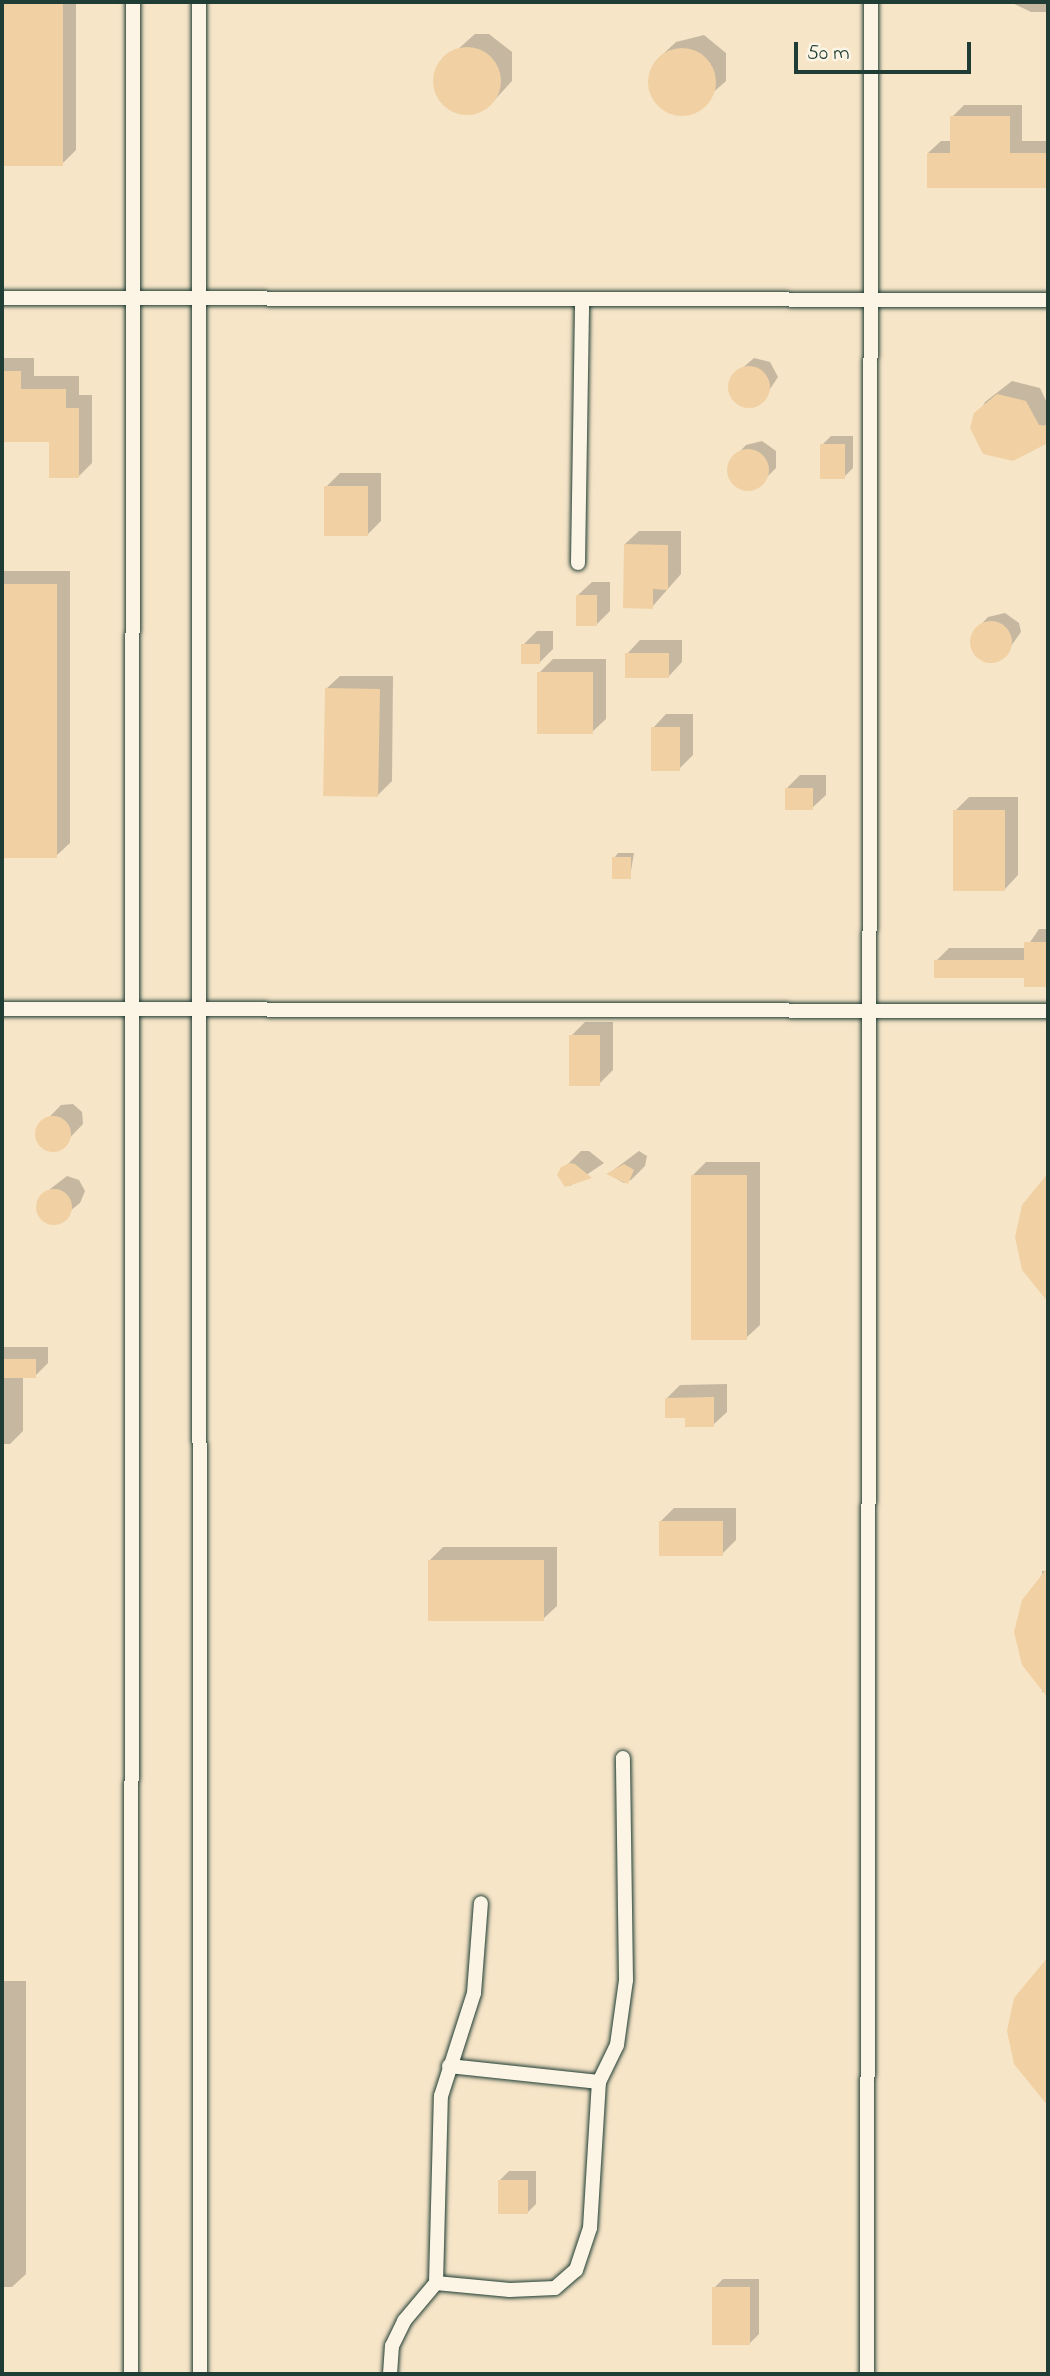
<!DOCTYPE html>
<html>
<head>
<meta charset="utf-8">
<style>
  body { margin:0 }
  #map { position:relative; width:1050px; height:2376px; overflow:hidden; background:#faeed8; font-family:"Indie Flower",sans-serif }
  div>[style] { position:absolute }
  .built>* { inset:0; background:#f7e5c8; transform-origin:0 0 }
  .shadow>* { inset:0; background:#0003; transform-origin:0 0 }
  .building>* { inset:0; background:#f1d1a3; transform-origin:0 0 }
  .round { border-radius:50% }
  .roads { filter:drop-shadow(0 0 2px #1f3d34) drop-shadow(0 0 2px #1f3d34) }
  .lane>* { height:14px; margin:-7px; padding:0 7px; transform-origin:7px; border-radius:7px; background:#fcf5e5 }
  span { translate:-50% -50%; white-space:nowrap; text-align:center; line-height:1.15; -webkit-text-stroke:5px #fcf5e5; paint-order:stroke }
  .frame { position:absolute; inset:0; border:4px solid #1f3d34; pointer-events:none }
  .scale { position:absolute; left:794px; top:42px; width:177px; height:32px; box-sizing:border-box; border:4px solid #1f3d34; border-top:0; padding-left:9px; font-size:21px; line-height:24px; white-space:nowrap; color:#1f3d34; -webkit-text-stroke:5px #fcf5e5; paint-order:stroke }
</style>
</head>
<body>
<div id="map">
  <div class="built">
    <i style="left:2px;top:2px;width:1046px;height:2372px"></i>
  </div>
  <div class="shadow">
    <i style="clip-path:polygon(2px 2px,76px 2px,76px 150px,62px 164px,2px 164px)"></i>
    <i style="clip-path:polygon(1010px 2px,1048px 2px,1048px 12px,1031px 12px)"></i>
    <i style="clip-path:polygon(475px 34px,489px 34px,512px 52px,512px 81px,488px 107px,460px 113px,438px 95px,438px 67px)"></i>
    <i style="clip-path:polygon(704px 35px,726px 53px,726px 81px,689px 114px,675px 114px,652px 96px,649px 82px,661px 56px,676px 42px)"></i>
    <i style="clip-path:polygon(964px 105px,1022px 105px,1022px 141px,1048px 141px,1048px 187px,928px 187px,928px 153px,941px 141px,952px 141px,952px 117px)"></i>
    <i style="clip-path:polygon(2px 358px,34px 358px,34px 376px,79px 376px,79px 395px,92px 395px,92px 463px,79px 476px,51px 440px,2px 440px)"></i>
    <i style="clip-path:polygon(754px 358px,770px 362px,778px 377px,766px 395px,753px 406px,744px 406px,731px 395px,731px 378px)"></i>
    <i style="clip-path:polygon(1012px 381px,1040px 388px,1048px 405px,1048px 420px,1040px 438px,972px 428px,985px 402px)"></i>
    <i style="clip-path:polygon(831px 436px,853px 436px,853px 468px,844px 477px,822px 445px)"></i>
    <i style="clip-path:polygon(762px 441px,776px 451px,776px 468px,760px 484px,744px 488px,731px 478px,731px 461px,746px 445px)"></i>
    <i style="clip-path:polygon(340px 473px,381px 473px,381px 521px,367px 535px,326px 487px)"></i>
    <i style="clip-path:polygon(639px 531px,681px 531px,681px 574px,652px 607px,625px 544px)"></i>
    <i style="clip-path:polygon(2px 571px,70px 571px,70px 843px,56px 856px,2px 856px)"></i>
    <i style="clip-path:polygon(592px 582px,610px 582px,610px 611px,597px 624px,578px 595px)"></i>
    <i style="clip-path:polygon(1005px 613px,1019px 623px,1021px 632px,1003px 657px,986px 661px,973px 650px,973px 633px,988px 617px)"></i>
    <i style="clip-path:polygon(537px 631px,553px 631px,553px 649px,540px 662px,523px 645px)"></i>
    <i style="clip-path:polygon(640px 640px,682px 640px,682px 662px,669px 676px,627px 654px)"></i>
    <i style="clip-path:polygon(553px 659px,606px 659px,606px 719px,592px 732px,539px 673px)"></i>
    <i style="clip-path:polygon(340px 676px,393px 676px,392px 781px,378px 795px,326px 689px)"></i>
    <i style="clip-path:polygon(666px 714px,693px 714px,693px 755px,679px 769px,653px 728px)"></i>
    <i style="clip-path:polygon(800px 775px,826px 775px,826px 795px,812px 808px,786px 789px)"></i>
    <i style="clip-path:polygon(969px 797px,1018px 797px,1018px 875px,1005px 889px,955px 811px)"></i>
    <i style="clip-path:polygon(618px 853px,634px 853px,630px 877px,614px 858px)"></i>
    <i style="clip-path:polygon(1039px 929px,1048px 929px,1048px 985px,1026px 985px,1026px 976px,936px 961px,949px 948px,1026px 948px)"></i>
    <i style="clip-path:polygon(585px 1022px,613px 1022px,613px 1070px,599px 1084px,571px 1036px)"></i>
    <i style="clip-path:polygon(73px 1104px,82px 1112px,83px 1124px,60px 1148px,48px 1149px,39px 1141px,38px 1129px,61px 1105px)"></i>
    <i style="clip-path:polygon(581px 1151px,589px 1151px,604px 1163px,570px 1186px,562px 1183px,567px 1165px)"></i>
    <i style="clip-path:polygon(639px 1151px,647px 1156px,645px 1166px,631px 1180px,624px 1183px,608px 1174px)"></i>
    <i style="clip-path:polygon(706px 1162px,760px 1162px,760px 1325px,746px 1338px,692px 1176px)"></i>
    <i style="clip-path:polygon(67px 1176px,79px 1180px,85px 1191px,80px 1203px,55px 1223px,43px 1219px,37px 1208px,41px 1196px)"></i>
    <i style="clip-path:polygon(1048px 1176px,1048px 1296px,1044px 1294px,1045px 1180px)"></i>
    <i style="clip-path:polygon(2px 1347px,48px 1347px,48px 1363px,35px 1376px,23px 1376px,23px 1431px,10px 1444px,2px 1444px)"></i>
    <i style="clip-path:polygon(727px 1384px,727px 1412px,713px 1425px,666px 1399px,680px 1385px)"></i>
    <i style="clip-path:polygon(674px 1508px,736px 1508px,736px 1540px,722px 1554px,660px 1522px)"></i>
    <i style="clip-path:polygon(443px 1547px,557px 1547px,557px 1606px,543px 1619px,429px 1561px)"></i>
    <i style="left:1048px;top:1571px;width:121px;height:6px;rotate:90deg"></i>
    <i style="clip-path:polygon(1048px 1962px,1048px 2094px,1036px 2088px,1037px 1974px)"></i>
    <i style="clip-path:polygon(2px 1981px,26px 1981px,26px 2274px,12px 2287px,2px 2287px)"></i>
    <i style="clip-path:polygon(509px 2171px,536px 2171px,536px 2204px,527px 2213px,500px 2180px)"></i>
    <i style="clip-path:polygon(723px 2279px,759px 2279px,759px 2334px,750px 2343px,714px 2288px)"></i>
  </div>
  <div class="building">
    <i style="left:2px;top:2px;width:61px;height:164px"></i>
    <i class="round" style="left:433px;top:47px;width:68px;height:68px"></i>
    <i class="round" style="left:648px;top:48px;width:68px;height:68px"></i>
    <i style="clip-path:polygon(950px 116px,1010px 116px,1010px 153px,1048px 153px,1048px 188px,927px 188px,927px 153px,950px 153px)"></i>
    <i class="round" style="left:728px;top:366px;width:42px;height:42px"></i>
    <i style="clip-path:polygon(2px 371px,21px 371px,21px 389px,66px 389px,66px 408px,79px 408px,79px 478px,49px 478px,49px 442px,2px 442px)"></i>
    <i style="clip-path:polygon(997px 394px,1026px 401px,1039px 425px,1048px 426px,1048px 443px,1013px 461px,983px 454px,970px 428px,974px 413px)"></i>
    <i style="left:820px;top:444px;width:25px;height:35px"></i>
    <i class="round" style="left:727px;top:449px;width:42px;height:42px"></i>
    <i style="left:324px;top:486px;width:44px;height:50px"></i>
    <i style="clip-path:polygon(624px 544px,668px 545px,668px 590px,653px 589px,653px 609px,623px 608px)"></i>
    <i style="left:2px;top:584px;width:55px;height:274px"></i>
    <i style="left:576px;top:595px;width:21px;height:31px"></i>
    <i class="round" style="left:970px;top:621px;width:42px;height:42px"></i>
    <i style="left:521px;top:644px;width:19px;height:20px"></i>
    <i style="left:625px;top:653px;width:44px;height:25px"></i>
    <i style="left:537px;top:672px;width:56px;height:62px"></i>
    <i style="left:325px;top:688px;width:55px;height:108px;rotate:1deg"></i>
    <i style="left:651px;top:727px;width:29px;height:44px"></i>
    <i style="left:785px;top:788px;width:28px;height:22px"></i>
    <i style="left:953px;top:810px;width:52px;height:81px"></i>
    <i style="left:612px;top:857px;width:19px;height:22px"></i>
    <i style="clip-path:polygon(1024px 942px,1048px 942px,1048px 987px,1024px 987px,1024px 978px,934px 978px,934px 960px,1024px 960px)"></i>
    <i style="left:569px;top:1035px;width:31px;height:51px"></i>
    <i class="round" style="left:35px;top:1116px;width:36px;height:36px"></i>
    <i style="clip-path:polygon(570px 1163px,575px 1164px,592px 1178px,565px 1187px,557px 1175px,561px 1167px)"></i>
    <i style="clip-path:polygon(624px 1164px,634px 1170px,628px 1184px,606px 1174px)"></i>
    <i style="clip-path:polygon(1048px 1173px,1048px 1302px,1022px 1270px,1015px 1237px,1022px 1205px)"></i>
    <i style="left:691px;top:1175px;width:56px;height:165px"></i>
    <i class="round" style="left:36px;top:1189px;width:36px;height:36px"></i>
    <i style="left:2px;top:1359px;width:34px;height:19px"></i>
    <i style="clip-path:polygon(714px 1397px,714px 1427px,685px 1427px,685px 1418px,665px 1418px,665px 1398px)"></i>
    <i style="left:659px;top:1521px;width:64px;height:35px"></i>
    <i style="left:428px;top:1560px;width:116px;height:61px"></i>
    <i style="clip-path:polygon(1048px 1567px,1048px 1698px,1022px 1665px,1014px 1632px,1022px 1600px)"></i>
    <i style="clip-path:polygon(1048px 1957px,1048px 2106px,1014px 2064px,1007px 2031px,1014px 1998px)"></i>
    <i style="left:498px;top:2180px;width:30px;height:34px"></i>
    <i style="left:712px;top:2287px;width:38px;height:58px"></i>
  </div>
  <div class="roads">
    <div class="lane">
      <i style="left:199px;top:2px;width:2372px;rotate:89.98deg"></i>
      <i style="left:2px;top:298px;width:1046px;rotate:0.11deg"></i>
      <i style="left:578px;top:563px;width:264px;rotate:-89.1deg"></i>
      <i style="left:2px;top:1009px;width:1046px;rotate:0.11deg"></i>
      <i style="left:449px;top:2066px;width:151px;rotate:6.1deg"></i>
      <i style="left:436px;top:2283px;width:74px;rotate:5.4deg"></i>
      <i style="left:510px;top:2290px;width:45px;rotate:-2.5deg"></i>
      <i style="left:555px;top:2288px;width:28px;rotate:-41deg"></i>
      <i style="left:576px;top:2270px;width:44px;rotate:-71.6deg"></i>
      <i style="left:590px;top:2228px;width:146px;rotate:-86.5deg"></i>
      <i style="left:599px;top:2082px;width:41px;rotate:-64.1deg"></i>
      <i style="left:617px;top:2045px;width:66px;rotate:-82.1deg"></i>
      <i style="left:626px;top:1980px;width:222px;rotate:-90.8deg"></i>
      <i style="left:131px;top:2374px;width:2372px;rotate:-89.95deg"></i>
      <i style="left:390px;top:2374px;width:28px;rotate:-86deg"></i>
      <i style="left:392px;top:2346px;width:28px;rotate:-64deg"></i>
      <i style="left:404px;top:2321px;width:50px;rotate:-49.9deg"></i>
      <i style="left:436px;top:2283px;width:187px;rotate:-88.5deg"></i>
      <i style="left:441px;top:2096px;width:108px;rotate:-72.2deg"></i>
      <i style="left:474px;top:1993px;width:90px;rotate:-85.6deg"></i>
      <i style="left:867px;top:2374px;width:2372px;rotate:-89.9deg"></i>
    </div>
  </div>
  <div class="frame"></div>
  <div class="scale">50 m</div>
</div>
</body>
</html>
